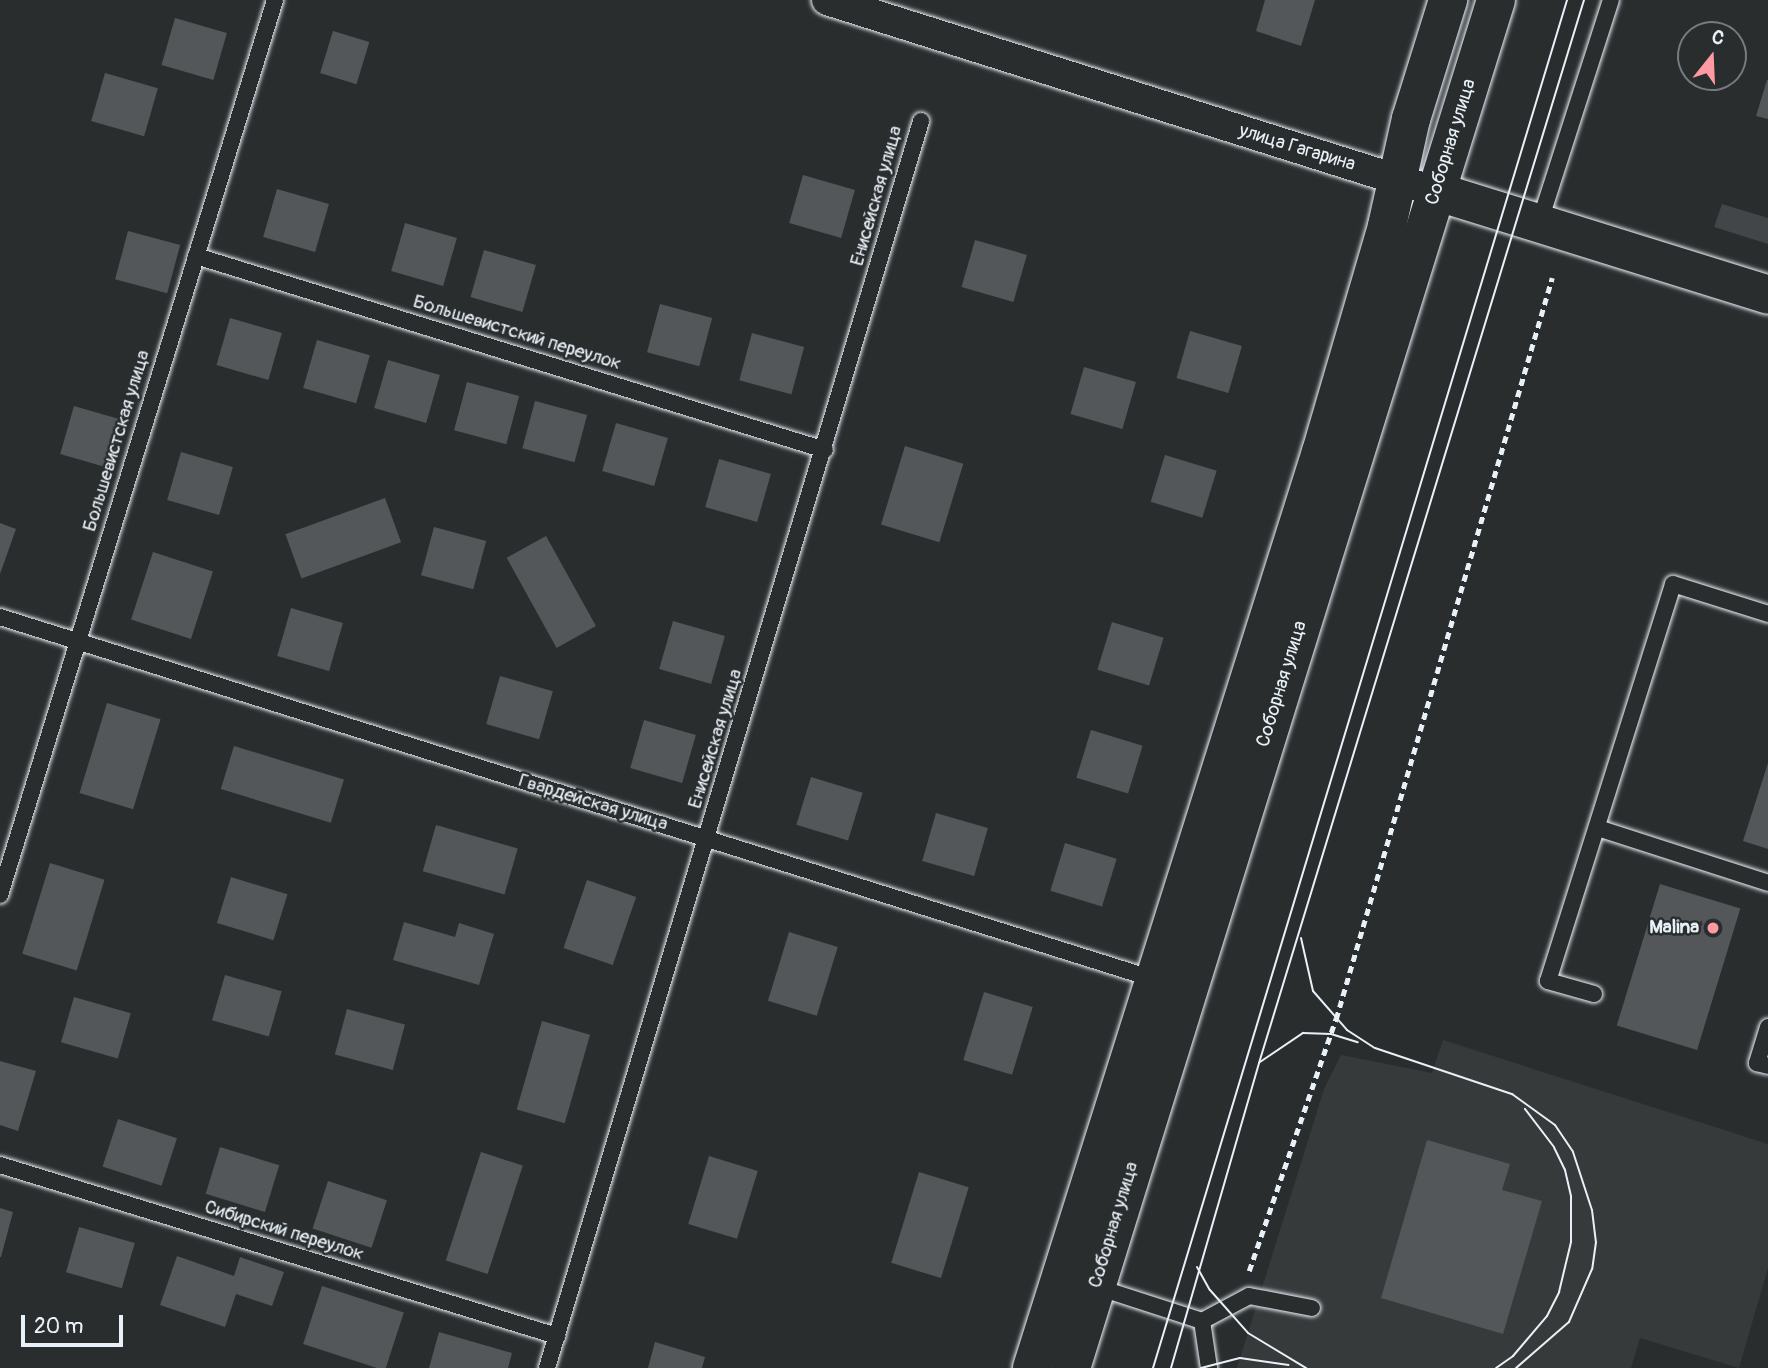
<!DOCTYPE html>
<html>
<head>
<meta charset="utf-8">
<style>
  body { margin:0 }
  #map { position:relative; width:1768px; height:1368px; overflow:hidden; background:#2a2d2e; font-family:Pangolin,sans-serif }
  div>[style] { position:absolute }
  .built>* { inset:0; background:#363a3b }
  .green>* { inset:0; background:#424648 }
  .building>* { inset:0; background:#535759; transform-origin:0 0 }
  .path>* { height:4.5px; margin-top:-2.25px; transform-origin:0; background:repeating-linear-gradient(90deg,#e8f1f8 0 7px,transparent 0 12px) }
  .roads { filter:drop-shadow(0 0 2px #e8f1f8) drop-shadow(0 0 2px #e8f1f8) }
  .lane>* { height:16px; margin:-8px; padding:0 8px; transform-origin:8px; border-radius:8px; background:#2a2d2e }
  .street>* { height:30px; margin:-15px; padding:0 15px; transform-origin:15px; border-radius:15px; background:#2a2d2e }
  .secondary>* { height:38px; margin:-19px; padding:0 19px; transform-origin:19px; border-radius:19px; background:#2a2d2e }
  .tram>* { height:2px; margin:-1px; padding:0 1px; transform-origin:1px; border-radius:1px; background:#e8f1f8 }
  .dots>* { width:19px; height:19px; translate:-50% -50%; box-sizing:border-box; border:4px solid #2a2d2e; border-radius:50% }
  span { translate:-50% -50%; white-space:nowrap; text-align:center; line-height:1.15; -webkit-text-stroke:5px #2a2d2e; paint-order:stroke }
  .street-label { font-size:19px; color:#e8f1f8 }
  .poi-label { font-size:19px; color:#e8f1f8; font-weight:700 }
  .right { translate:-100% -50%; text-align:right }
  .north { position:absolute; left:1677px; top:21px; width:70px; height:70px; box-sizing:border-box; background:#2a2d2e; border:2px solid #767b7f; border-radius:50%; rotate:18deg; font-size:19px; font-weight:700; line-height:28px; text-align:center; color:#e8f1f8 }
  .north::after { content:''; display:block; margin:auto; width:24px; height:32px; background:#ff9aa2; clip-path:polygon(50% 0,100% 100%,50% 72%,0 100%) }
  .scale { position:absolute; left:21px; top:1315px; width:102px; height:32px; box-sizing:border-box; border:4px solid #e8f1f8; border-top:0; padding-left:9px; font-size:21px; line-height:24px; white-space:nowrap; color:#e8f1f8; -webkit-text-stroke:5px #2a2d2e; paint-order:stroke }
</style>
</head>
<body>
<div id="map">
  <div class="built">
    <i style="clip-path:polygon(1443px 1040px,1768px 1144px,1768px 1268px,1739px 1368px,1640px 1338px,1631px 1368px,1237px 1368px,1324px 1089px,1341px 1055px,1432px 1073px)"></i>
  </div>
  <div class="green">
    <i style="clip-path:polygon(1722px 204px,1768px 218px,1768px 244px,1714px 227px)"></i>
  </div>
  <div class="building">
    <i style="clip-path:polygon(1265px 0,1315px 0,1301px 46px,1256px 31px)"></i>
    <i style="left:175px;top:18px;width:54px;height:49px;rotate:16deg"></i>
    <i style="left:333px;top:31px;width:38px;height:44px;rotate:17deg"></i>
    <i style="left:105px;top:73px;width:55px;height:50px;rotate:16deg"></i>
    <i style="clip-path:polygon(1767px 80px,1768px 80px,1768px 119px,1756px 116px)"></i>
    <i style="left:803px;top:175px;width:54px;height:50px;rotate:16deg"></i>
    <i style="left:277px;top:189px;width:54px;height:50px;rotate:16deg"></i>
    <i style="left:405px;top:223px;width:54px;height:50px;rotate:16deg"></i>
    <i style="left:128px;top:231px;width:54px;height:50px;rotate:15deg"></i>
    <i style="left:975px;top:240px;width:54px;height:49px;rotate:16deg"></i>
    <i style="left:484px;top:250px;width:54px;height:49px;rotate:16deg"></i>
    <i style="left:660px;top:304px;width:54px;height:50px;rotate:15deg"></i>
    <i style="left:230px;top:318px;width:54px;height:49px;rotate:16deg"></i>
    <i style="left:1190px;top:331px;width:54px;height:49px;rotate:16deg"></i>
    <i style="left:752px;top:333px;width:54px;height:49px;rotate:15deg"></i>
    <i style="left:317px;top:340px;width:55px;height:50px;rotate:16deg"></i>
    <i style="left:388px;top:360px;width:54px;height:50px;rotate:16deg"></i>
    <i style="left:1084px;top:367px;width:54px;height:49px;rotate:16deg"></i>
    <i style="left:467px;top:382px;width:54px;height:50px;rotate:15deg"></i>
    <i style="left:535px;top:401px;width:54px;height:49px;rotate:15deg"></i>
    <i style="left:74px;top:406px;width:54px;height:50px;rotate:16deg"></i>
    <i style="left:616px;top:423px;width:54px;height:50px;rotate:16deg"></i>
    <i style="left:905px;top:446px;width:61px;height:82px;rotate:17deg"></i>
    <i style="left:181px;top:452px;width:54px;height:50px;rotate:16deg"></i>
    <i style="left:1165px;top:455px;width:54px;height:49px;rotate:17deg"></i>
    <i style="left:719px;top:459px;width:54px;height:50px;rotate:16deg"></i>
    <i style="left:385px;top:498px;width:47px;height:106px;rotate:70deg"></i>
    <i style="clip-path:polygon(0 523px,16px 529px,0 574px)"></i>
    <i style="left:434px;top:527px;width:54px;height:50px;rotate:15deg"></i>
    <i style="left:546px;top:536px;width:103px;height:45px;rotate:61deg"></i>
    <i style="left:153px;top:552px;width:63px;height:71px;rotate:18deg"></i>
    <i style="left:291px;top:608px;width:54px;height:50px;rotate:16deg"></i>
    <i style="left:673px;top:621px;width:54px;height:50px;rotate:16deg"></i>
    <i style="left:1112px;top:622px;width:54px;height:50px;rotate:17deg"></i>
    <i style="left:500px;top:676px;width:55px;height:50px;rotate:16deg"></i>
    <i style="left:107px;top:703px;width:56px;height:94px;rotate:17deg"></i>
    <i style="left:644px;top:720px;width:54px;height:50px;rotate:16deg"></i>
    <i style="left:1091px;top:730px;width:54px;height:50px;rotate:17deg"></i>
    <i style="left:234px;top:746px;width:115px;height:45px;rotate:17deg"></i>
    <i style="clip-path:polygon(1768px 763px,1768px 849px,1743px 841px)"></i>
    <i style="left:811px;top:777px;width:54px;height:50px;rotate:17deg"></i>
    <i style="left:936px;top:813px;width:54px;height:50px;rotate:16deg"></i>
    <i style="left:436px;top:825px;width:85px;height:48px;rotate:16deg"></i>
    <i style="left:1065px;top:843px;width:54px;height:50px;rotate:17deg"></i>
    <i style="left:50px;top:863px;width:57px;height:95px;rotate:17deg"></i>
    <i style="left:231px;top:877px;width:59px;height:48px;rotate:17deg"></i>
    <i style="left:587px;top:880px;width:52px;height:72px;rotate:19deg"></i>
    <i style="left:1660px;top:884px;width:84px;height:148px;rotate:17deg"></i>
    <i style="clip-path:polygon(404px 922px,455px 937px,459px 923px,494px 934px,479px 985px,393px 960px)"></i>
    <i style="left:789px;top:932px;width:51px;height:72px;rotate:17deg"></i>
    <i style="left:225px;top:975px;width:59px;height:47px;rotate:16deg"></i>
    <i style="left:984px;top:992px;width:51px;height:71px;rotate:17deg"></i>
    <i style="left:74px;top:997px;width:59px;height:47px;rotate:16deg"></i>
    <i style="left:347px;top:1009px;width:60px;height:47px;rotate:15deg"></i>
    <i style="left:542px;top:1021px;width:50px;height:92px;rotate:16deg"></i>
    <i style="clip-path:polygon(0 1061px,36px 1071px,18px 1131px,0 1125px)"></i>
    <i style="left:118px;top:1119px;width:62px;height:50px;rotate:18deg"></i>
    <i style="clip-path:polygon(1427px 1140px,1510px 1164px,1502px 1190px,1542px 1201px,1503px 1334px,1381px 1298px)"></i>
    <i style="left:220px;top:1147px;width:62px;height:49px;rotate:17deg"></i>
    <i style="left:481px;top:1152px;width:44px;height:114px;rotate:18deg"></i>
    <i style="left:709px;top:1156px;width:51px;height:71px;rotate:17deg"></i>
    <i style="left:919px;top:1172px;width:52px;height:95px;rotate:17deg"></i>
    <i style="left:328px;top:1181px;width:62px;height:50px;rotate:18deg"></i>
    <i style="clip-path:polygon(0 1208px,13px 1212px,1px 1257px,0 1257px)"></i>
    <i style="left:79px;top:1227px;width:58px;height:47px;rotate:16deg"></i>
    <i style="clip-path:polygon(177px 1256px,234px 1276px,240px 1257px,284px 1272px,272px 1306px,236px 1294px,225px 1327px,160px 1305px)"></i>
    <i style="left:322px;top:1286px;width:86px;height:61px;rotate:18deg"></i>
    <i style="clip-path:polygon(439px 1332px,512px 1353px,508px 1368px,429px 1368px)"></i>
    <i style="clip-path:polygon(655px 1342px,705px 1357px,702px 1368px,648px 1368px)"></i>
  </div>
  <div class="path">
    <i style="left:1249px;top:1271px;width:267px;rotate:-71deg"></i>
    <i style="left:1336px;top:1019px;width:772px;rotate:-73.75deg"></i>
  </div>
  <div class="roads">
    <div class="lane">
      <i style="left:1539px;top:224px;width:235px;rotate:-72.2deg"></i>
      <i style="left:196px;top:256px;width:658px;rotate:17.14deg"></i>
      <i style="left:0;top:617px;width:1209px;rotate:17.42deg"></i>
      <i style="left:1598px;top:828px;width:179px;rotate:17.9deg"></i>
      <i style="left:0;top:895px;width:936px;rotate:-72.92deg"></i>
      <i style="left:1594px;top:994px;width:48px;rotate:-164.2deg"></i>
      <i style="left:1548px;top:981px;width:416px;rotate:-72.5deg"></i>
      <i style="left:1673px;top:584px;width:100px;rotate:17.5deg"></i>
      <i style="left:1768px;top:1027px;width:38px;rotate:107deg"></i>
      <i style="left:1757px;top:1063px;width:11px;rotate:15deg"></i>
      <i style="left:0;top:1165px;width:583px;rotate:17.07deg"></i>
      <i style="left:1097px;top:1287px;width:110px;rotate:17.9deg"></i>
      <i style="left:1202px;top:1321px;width:48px;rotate:81.5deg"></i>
      <i style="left:1202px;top:1321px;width:53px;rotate:-28deg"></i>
      <i style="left:1249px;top:1296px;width:64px;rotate:10.8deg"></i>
      <i style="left:547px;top:1368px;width:1302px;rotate:-73.3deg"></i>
    </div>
    <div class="street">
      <i style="left:827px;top:0;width:620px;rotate:17.47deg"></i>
    </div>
    <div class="secondary">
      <i style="left:1435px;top:191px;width:349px;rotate:17.3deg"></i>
      <i style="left:1032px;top:1368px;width:961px;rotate:-72.49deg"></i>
      <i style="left:1321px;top:452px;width:235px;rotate:-73.7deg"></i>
      <i style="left:1387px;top:226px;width:110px;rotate:-77.4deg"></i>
      <i style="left:1411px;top:119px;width:125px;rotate:-72.7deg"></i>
      <i style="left:1071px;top:1368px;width:1432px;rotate:-72.74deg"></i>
    </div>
  </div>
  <div class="tram">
    <i style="left:1301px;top:938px;width:54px;rotate:77.2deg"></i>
    <i style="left:1313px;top:991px;width:52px;rotate:48.9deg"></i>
    <i style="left:1347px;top:1030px;width:33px;rotate:33deg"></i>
    <i style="left:1375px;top:1048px;width:145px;rotate:18.6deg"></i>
    <i style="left:1512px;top:1094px;width:53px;rotate:35.8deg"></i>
    <i style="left:1555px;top:1125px;width:32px;rotate:56deg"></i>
    <i style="left:1573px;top:1152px;width:61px;rotate:71.9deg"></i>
    <i style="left:1592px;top:1210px;width:32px;rotate:83deg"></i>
    <i style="left:1596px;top:1242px;width:27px;rotate:98deg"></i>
    <i style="left:1592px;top:1269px;width:58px;rotate:113.5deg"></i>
    <i style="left:1569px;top:1322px;width:70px;rotate:139deg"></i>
    <i style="left:1260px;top:1062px;width:52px;rotate:-34deg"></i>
    <i style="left:1303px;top:1033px;width:28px;rotate:2deg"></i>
    <i style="left:1331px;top:1034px;width:28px;rotate:17deg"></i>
    <i style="left:1197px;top:1267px;width:26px;rotate:61deg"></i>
    <i style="left:1210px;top:1290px;width:57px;rotate:48.5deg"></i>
    <i style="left:1248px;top:1333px;width:68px;rotate:31.1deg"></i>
    <i style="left:1153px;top:1368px;width:1429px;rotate:-73.16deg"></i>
    <i style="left:1171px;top:1368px;width:317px;rotate:-73.9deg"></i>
    <i style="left:1259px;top:1063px;width:1112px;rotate:-73deg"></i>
    <i style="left:1201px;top:1368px;width:40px;rotate:-14.4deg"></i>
    <i style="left:1240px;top:1358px;width:49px;rotate:8.1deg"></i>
    <i style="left:1496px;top:1368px;width:21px;rotate:-35deg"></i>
    <i style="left:1513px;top:1356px;width:52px;rotate:-49.6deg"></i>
    <i style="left:1547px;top:1316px;width:27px;rotate:-63deg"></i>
    <i style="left:1559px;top:1292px;width:51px;rotate:-76.5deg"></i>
    <i style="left:1571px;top:1242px;width:46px;rotate:-90deg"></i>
    <i style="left:1571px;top:1196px;width:27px;rotate:-103deg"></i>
    <i style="left:1565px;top:1170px;width:25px;rotate:-116deg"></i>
    <i style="left:1554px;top:1147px;width:48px;rotate:-127.3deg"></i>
  </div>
  <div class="dots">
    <i style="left:1713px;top:928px;background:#ff9aa2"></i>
  </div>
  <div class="street-label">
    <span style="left:1451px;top:142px;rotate:-73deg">Соборная улица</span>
    <span style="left:1297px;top:148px;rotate:17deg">улица Гагарина</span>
    <span style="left:877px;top:196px;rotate:-74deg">Енисейская улица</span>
    <span style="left:517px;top:333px;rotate:17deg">Большевистский переулок</span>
    <span style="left:117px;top:441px;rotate:-73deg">Большевистская улица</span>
    <span style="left:1282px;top:684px;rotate:-73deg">Соборная улица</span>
    <span style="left:716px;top:739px;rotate:-73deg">Енисейская улица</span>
    <span style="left:593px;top:803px;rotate:17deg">Гвардейская улица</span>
    <span style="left:1114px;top:1225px;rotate:-73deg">Соборная улица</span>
    <span style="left:284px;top:1231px;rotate:17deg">Сибирский переулок</span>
  </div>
  <div class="poi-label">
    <span class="right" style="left:1699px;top:928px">Malina</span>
  </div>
  <div class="north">С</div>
  <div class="scale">20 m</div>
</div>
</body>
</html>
